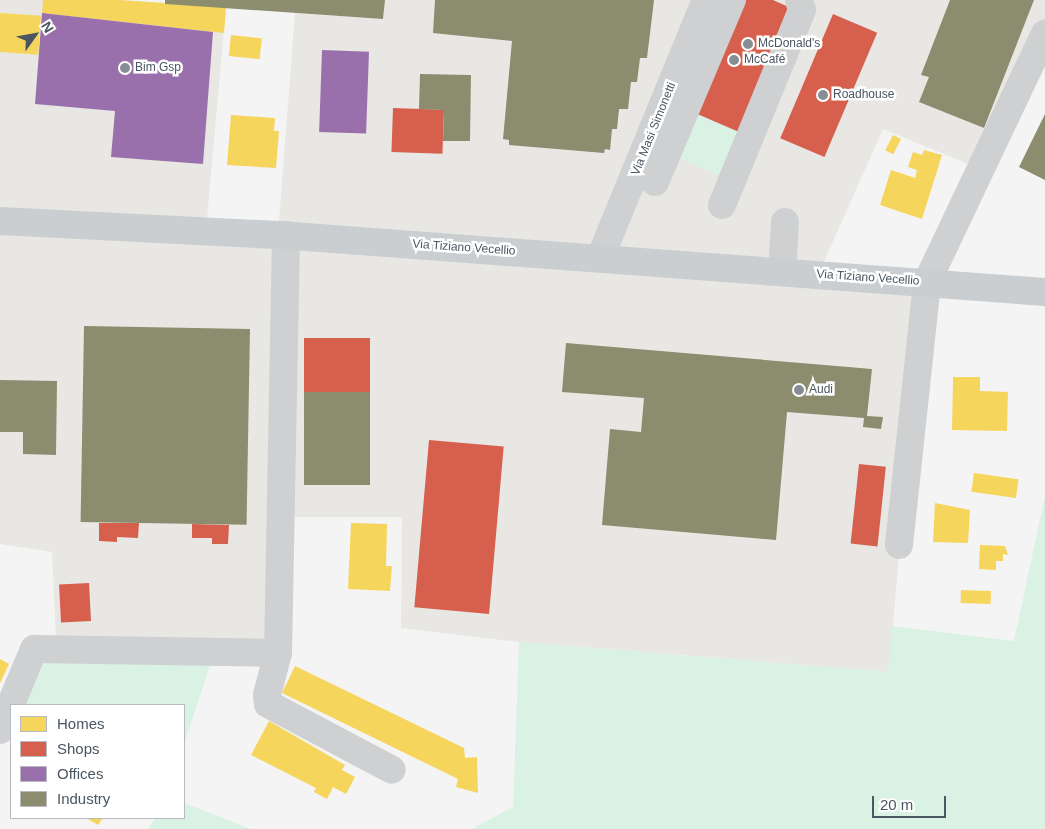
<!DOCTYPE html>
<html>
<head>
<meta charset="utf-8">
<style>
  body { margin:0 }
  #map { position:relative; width:1045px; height:829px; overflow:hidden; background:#f4f4f4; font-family:Arial,sans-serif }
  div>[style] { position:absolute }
  .commercial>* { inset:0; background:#e8e7e3 }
  .green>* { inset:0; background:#d9f2e3; transform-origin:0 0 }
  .homes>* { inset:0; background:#f6d55c; transform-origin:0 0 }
  .shops>* { inset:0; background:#d6604d; transform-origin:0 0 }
  .offices>* { inset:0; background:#9970ab; transform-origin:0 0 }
  .industry>* { inset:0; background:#8c8c6e; transform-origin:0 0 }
  .minor>* { height:28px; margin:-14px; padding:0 14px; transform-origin:14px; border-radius:14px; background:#ced0d2 }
  .major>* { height:28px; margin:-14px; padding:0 14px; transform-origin:14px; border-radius:14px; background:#caced1 }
  .dots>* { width:14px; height:14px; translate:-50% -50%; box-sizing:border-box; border:2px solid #fff; border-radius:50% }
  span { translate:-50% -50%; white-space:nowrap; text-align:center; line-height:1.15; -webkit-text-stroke:5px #fff; paint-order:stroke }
  .poi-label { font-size:12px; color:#4a5661 }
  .left { translate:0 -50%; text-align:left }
  .street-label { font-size:12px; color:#4a5661 }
  .legend { position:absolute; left:10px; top:704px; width:175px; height:115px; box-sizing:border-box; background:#fff; border:1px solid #b7bbc0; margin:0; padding:6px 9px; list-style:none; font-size:15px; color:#4a5661 }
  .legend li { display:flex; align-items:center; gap:10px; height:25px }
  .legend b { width:25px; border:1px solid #b7bbc0 }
  .north { position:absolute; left:10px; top:10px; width:50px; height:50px; -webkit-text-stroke:4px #fff; paint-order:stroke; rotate:58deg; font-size:14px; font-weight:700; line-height:20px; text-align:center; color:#4a5661 }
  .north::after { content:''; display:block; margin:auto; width:18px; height:22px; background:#4a5661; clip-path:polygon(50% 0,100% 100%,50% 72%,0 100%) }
  .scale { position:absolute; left:872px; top:796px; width:74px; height:22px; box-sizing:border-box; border:2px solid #4a5661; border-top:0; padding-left:6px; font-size:15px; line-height:18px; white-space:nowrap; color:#4a5661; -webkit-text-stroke:4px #fff; paint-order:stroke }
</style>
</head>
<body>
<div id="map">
  <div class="commercial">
    <i style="clip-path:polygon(0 0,119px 0,226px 7px,205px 241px,277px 246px,295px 13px,383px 19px,385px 0,1045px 0,1045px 53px,978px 168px,883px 129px,814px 284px,921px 294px,889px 672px,519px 642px,401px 628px,402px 517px,273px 517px,271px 647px,56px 637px,52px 552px,0 544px)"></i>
  </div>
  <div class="green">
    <i style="left:695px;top:113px;width:48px;height:48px;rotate:23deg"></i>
    <i style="clip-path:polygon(1045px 496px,1045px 829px,472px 829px,513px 807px,519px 642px,888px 672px,892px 626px,1014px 641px)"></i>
    <i style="clip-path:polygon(56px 637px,217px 644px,184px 744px,184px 705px,25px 705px)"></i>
    <i style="clip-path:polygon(184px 803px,251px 829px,149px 829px,155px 818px,184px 818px)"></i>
  </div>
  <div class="homes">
    <i style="clip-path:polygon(43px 0,119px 0,226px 7px,224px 33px,42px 13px)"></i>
    <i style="left:0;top:13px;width:41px;height:39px;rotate:4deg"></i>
    <i style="left:231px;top:35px;width:31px;height:21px;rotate:6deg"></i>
    <i style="clip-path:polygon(231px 115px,275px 118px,274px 131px,279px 131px,276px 168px,227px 165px)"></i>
    <i style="left:893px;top:135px;width:9px;height:17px;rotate:27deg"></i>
    <i style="clip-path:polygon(924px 150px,942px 155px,922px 219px,880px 205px,891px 170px,915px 178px,917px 170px,908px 167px,913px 152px,922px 155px)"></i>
    <i style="clip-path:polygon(953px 377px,980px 377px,980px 391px,1008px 392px,1007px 431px,952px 430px)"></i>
    <i style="left:974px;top:473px;width:45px;height:19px;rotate:8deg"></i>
    <i style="clip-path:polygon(935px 503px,970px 510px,968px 543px,933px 542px)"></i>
    <i style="clip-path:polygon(351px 523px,387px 524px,386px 566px,392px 566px,390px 591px,348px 589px)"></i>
    <i style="clip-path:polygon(980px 545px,1005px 546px,1008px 555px,1003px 554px,1003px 561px,996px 561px,996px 570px,979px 569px)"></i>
    <i style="left:961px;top:590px;width:30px;height:13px;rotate:2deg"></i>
    <i style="clip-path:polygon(0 659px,9px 664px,0 683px)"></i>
    <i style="clip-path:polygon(295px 666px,464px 748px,465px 758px,477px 757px,478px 793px,456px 787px,458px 779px,282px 693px)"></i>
    <i style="clip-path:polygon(269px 721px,345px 765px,342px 770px,355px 777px,346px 794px,333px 787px,327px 799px,314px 792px,316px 788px,251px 755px)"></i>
    <i style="clip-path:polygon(86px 818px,103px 818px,98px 825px)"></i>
  </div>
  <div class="shops">
    <i style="clip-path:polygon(742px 0,773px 0,791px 8px,739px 132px,695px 113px)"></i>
    <i style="left:833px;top:14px;width:48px;height:135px;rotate:23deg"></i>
    <i style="left:393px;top:108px;width:51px;height:44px;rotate:2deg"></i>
    <i style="left:370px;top:338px;width:54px;height:66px;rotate:90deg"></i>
    <i style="left:429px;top:440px;width:75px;height:168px;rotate:5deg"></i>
    <i style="left:859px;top:464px;width:27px;height:80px;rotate:6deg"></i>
    <i style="clip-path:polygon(99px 523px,139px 523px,138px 538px,117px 537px,117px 542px,99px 541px)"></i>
    <i style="clip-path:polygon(192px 524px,229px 525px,228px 544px,212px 544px,212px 538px,192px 538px)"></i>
    <i style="left:89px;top:583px;width:38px;height:30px;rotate:87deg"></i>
  </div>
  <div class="offices">
    <i style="clip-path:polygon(42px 13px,213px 32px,203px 164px,111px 157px,115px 111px,35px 104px)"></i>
    <i style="left:322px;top:50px;width:47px;height:82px;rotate:2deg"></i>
  </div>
  <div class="industry">
    <i style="clip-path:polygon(165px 0,385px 0,383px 19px,165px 4px)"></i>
    <i style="clip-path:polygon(435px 0,654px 0,647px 58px,640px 58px,637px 82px,631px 82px,628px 109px,619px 109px,617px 129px,612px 129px,610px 150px,605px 149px,604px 153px,509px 145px,509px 140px,503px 139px,512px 41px,433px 33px)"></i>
    <i style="clip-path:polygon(950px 0,1034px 0,984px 128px,919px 102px,929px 77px,921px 75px)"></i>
    <i style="clip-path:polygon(420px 74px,471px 75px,470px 141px,443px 141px,444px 110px,419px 109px)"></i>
    <i style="clip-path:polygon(1045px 114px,1045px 180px,1019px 167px)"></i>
    <i style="left:84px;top:326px;width:166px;height:196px;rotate:1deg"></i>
    <i style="clip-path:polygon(566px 343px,872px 369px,867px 416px,883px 417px,881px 429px,863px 427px,864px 418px,787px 412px,776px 540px,602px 525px,610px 429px,641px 432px,644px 398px,562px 392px)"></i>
    <i style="clip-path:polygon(0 380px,57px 381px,56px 455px,23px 454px,23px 432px,0 432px)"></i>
    <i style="left:304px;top:392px;width:66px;height:93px"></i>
  </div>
  <div class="minor">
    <i style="left:655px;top:182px;width:198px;rotate:-67.1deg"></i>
    <i style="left:722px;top:205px;width:211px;rotate:-67.7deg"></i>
    <i style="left:802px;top:10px;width:10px;rotate:-107deg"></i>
    <i style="left:600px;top:258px;width:279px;rotate:-67.7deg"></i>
    <i style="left:782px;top:271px;width:49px;rotate:-86.5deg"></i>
    <i style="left:899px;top:545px;width:264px;rotate:-83.9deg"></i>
    <i style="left:927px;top:282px;width:275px;rotate:-64.6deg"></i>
    <i style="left:278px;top:653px;width:43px;rotate:104.7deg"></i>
    <i style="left:267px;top:695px;width:9px;rotate:84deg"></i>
    <i style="left:268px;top:704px;width:140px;rotate:28deg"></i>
    <i style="left:0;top:730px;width:88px;rotate:-67.2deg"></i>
    <i style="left:34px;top:649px;width:244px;rotate:0.9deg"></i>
    <i style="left:278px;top:653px;width:418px;rotate:-88.9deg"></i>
  </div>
  <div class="major">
    <i style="left:0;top:221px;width:293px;rotate:2.9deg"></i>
    <i style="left:293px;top:236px;width:754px;rotate:4.26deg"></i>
  </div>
  <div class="dots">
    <i style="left:748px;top:44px;background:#868d94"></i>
    <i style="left:734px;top:60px;background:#868d94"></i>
    <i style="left:125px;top:68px;background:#868d94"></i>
    <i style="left:823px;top:95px;background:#868d94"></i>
    <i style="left:799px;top:390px;background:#868d94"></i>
  </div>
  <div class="poi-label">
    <span class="left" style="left:758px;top:44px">McDonald's</span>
    <span class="left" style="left:744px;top:60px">McCafé</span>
    <span class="left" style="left:135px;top:68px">Bim Gsp</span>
    <span class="left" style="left:833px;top:95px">Roadhouse</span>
    <span class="left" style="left:809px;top:390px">Audi</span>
  </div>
  <div class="street-label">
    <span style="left:654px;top:129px;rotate:-68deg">Via Masi Simonetti</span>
    <span style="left:464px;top:248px;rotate:4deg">Via Tiziano Vecellio</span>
    <span style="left:868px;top:278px;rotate:4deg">Via Tiziano Vecellio</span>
  </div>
  <ul class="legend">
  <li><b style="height:14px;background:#f6d55c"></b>Homes</li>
  <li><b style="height:14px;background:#d6604d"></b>Shops</li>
  <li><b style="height:14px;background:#9970ab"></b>Offices</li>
  <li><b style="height:14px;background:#8c8c6e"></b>Industry</li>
  </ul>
  <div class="north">N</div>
  <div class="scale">20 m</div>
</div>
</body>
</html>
